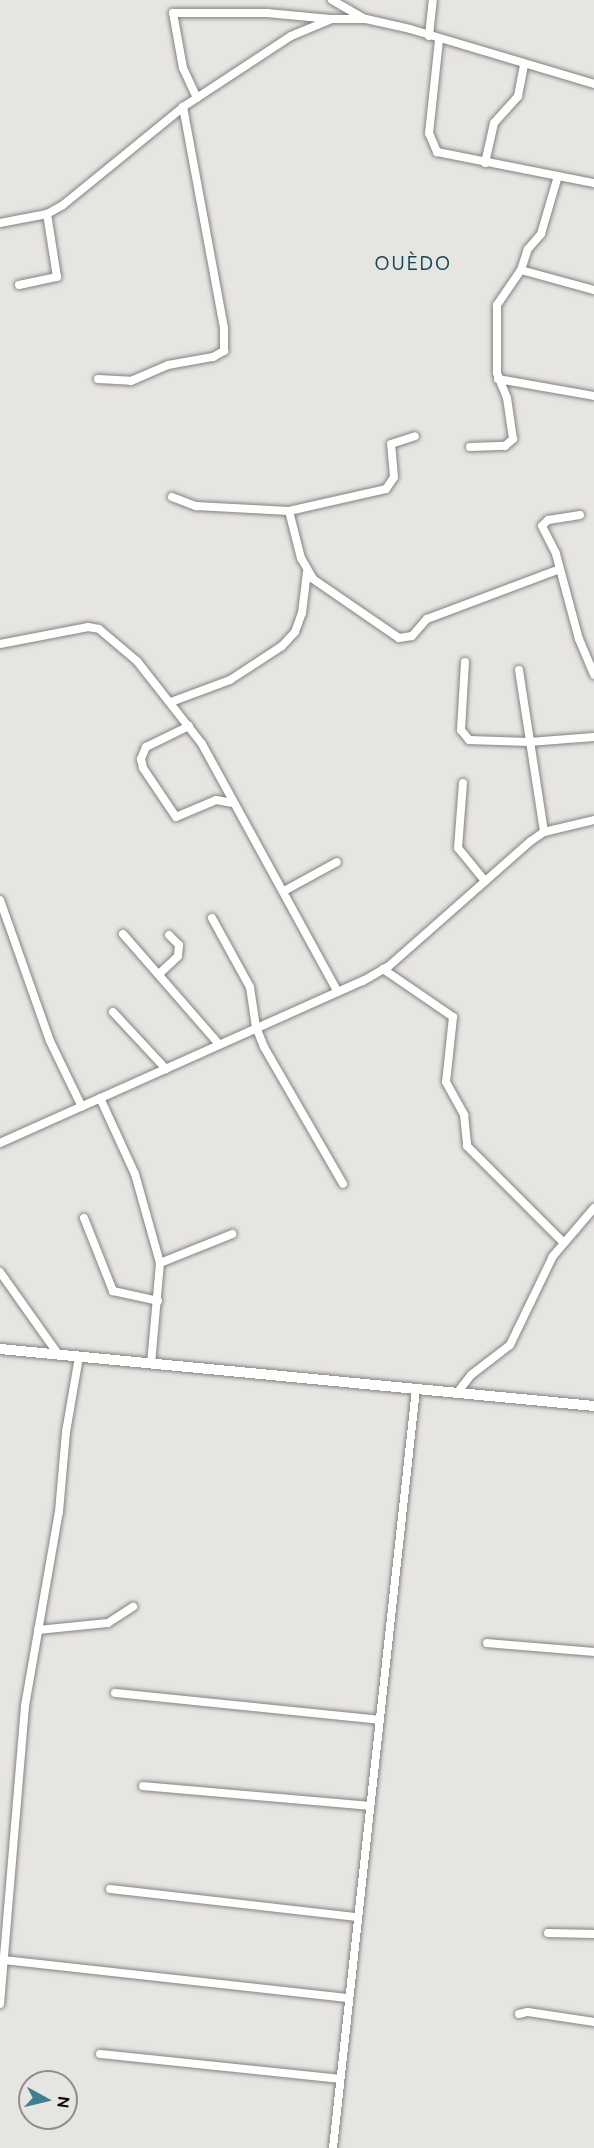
<!DOCTYPE html>
<html>
<head>
<meta charset="utf-8">
<style>
  body { margin:0 }
  #map { position:relative; width:594px; height:2148px; overflow:hidden; background:#e7e5e2; font-family:Ubuntu,sans-serif }
  div>[style] { position:absolute }
  .roads { filter:drop-shadow(0 0 2px #84827f) drop-shadow(0 0 2px #84827f) }
  .minor>* { height:8px; margin:-4px; padding:0 4px; transform-origin:4px; border-radius:4px; background:#fff }
  .tertiary>* { height:10px; margin:-5px; padding:0 5px; transform-origin:5px; border-radius:5px; background:#fff }
  span { translate:-50% -50%; white-space:nowrap; text-align:center; line-height:1.15; -webkit-text-stroke:6px #e7e5e2; paint-order:stroke }
  .quarter-label { font-size:20px; color:#104956; letter-spacing:1.5px }
  .north { position:absolute; left:18px; top:2070px; width:60px; height:60px; box-sizing:border-box; background:#e7e5e2; border:2px solid #8f8e8c; border-radius:50%; rotate:98deg; font-size:16px; font-weight:700; line-height:24px; text-align:center; color:#0c0b0a }
  .north::after { content:''; display:block; margin:auto; width:21px; height:27px; background:#3e8092; clip-path:polygon(50% 0,100% 100%,50% 72%,0 100%) }
</style>
</head>
<body>
<div id="map">
  <div class="roads">
    <div class="minor">
      <i style="left:332px;top:0;width:38px;rotate:30deg"></i>
      <i style="left:429px;top:36px;width:36px;rotate:-84deg"></i>
      <i style="left:439px;top:40px;width:94px;rotate:96.1deg"></i>
      <i style="left:429px;top:133px;width:21px;rotate:67deg"></i>
      <i style="left:437px;top:152px;width:160px;rotate:11.2deg"></i>
      <i style="left:197px;top:98px;width:33px;rotate:-115deg"></i>
      <i style="left:183px;top:68px;width:56px;rotate:-100.3deg"></i>
      <i style="left:173px;top:13px;width:94px"></i>
      <i style="left:267px;top:13px;width:64px;rotate:5.4deg"></i>
      <i style="left:485px;top:163px;width:41px;rotate:-77.3deg"></i>
      <i style="left:494px;top:123px;width:36px;rotate:-48deg"></i>
      <i style="left:518px;top:96px;width:33px;rotate:-79deg"></i>
      <i style="left:0;top:223px;width:48px;rotate:-10.8deg"></i>
      <i style="left:47px;top:214px;width:18px;rotate:-29deg"></i>
      <i style="left:63px;top:205px;width:155px;rotate:-39.2deg"></i>
      <i style="left:183px;top:107px;width:129px;rotate:-33.3deg"></i>
      <i style="left:291px;top:36px;width:44px;rotate:-22.5deg"></i>
      <i style="left:332px;top:19px;width:34px"></i>
      <i style="left:366px;top:19px;width:45px;rotate:12.8deg"></i>
      <i style="left:410px;top:29px;width:192px;rotate:16.6deg"></i>
      <i style="left:521px;top:270px;width:76px;rotate:15.3deg"></i>
      <i style="left:19px;top:285px;width:39px;rotate:-12deg"></i>
      <i style="left:57px;top:277px;width:64px;rotate:-99deg"></i>
      <i style="left:98px;top:379px;width:33px;rotate:3deg"></i>
      <i style="left:131px;top:381px;width:40px;rotate:-23.4deg"></i>
      <i style="left:168px;top:365px;width:46px;rotate:-10.1deg"></i>
      <i style="left:213px;top:357px;width:13px;rotate:-29deg"></i>
      <i style="left:224px;top:351px;width:23px;rotate:-90deg"></i>
      <i style="left:224px;top:328px;width:225px;rotate:-100.5deg"></i>
      <i style="left:498px;top:379px;width:97px;rotate:10deg"></i>
      <i style="left:470px;top:447px;width:35px;rotate:-2deg"></i>
      <i style="left:505px;top:446px;width:11px;rotate:-41deg"></i>
      <i style="left:513px;top:439px;width:41px;rotate:-98.3deg"></i>
      <i style="left:507px;top:398px;width:27px;rotate:-112deg"></i>
      <i style="left:497px;top:373px;width:68px;rotate:-90deg"></i>
      <i style="left:497px;top:305px;width:42px;rotate:-55.6deg"></i>
      <i style="left:521px;top:270px;width:22px;rotate:-72deg"></i>
      <i style="left:528px;top:249px;width:20px;rotate:-49deg"></i>
      <i style="left:541px;top:234px;width:60px;rotate:-73.7deg"></i>
      <i style="left:172px;top:497px;width:26px;rotate:21deg"></i>
      <i style="left:196px;top:506px;width:93px;rotate:3.1deg"></i>
      <i style="left:289px;top:511px;width:99px;rotate:-12.8deg"></i>
      <i style="left:386px;top:489px;width:14px;rotate:-56deg"></i>
      <i style="left:394px;top:477px;width:33px;rotate:-95deg"></i>
      <i style="left:391px;top:444px;width:25px;rotate:-18deg"></i>
      <i style="left:289px;top:511px;width:49px;rotate:75.7deg"></i>
      <i style="left:301px;top:558px;width:24px;rotate:60deg"></i>
      <i style="left:313px;top:579px;width:104px;rotate:34.5deg"></i>
      <i style="left:399px;top:638px;width:13px;rotate:-9deg"></i>
      <i style="left:412px;top:636px;width:23px;rotate:-49deg"></i>
      <i style="left:427px;top:619px;width:142px;rotate:-20.6deg"></i>
      <i style="left:580px;top:515px;width:32px;rotate:171deg"></i>
      <i style="left:548px;top:520px;width:8px;rotate:135deg"></i>
      <i style="left:542px;top:526px;width:31px;rotate:63deg"></i>
      <i style="left:556px;top:554px;width:88px;rotate:74.9deg"></i>
      <i style="left:579px;top:639px;width:39px;rotate:67deg"></i>
      <i style="left:0;top:644px;width:90px;rotate:-10.9deg"></i>
      <i style="left:88px;top:627px;width:11px;rotate:10deg"></i>
      <i style="left:99px;top:629px;width:50px;rotate:40.1deg"></i>
      <i style="left:137px;top:661px;width:105px;rotate:51.9deg"></i>
      <i style="left:202px;top:744px;width:281px;rotate:61.3deg"></i>
      <i style="left:465px;top:662px;width:68px;rotate:93.4deg"></i>
      <i style="left:461px;top:730px;width:13px;rotate:51deg"></i>
      <i style="left:469px;top:740px;width:60px;rotate:1.9deg"></i>
      <i style="left:529px;top:742px;width:65px;rotate:-4.4deg"></i>
      <i style="left:519px;top:670px;width:164px;rotate:81.2deg"></i>
      <i style="left:171px;top:702px;width:63px;rotate:-20.4deg"></i>
      <i style="left:230px;top:680px;width:62px;rotate:-33.2deg"></i>
      <i style="left:282px;top:646px;width:19px;rotate:-47deg"></i>
      <i style="left:295px;top:632px;width:20px;rotate:-70deg"></i>
      <i style="left:302px;top:613px;width:41px;rotate:-83deg"></i>
      <i style="left:189px;top:726px;width:48px;rotate:154deg"></i>
      <i style="left:146px;top:747px;width:13px;rotate:113deg"></i>
      <i style="left:141px;top:759px;width:9px;rotate:77deg"></i>
      <i style="left:143px;top:768px;width:59px;rotate:56deg"></i>
      <i style="left:176px;top:817px;width:43px;rotate:-23deg"></i>
      <i style="left:216px;top:800px;width:17px;rotate:10deg"></i>
      <i style="left:463px;top:783px;width:65px;rotate:94.4deg"></i>
      <i style="left:458px;top:848px;width:43px;rotate:50.7deg"></i>
      <i style="left:284px;top:891px;width:60px;rotate:-28.7deg"></i>
      <i style="left:0;top:900px;width:150px;rotate:70.5deg"></i>
      <i style="left:50px;top:1041px;width:73px;rotate:64.1deg"></i>
      <i style="left:212px;top:918px;width:79px;rotate:61.2deg"></i>
      <i style="left:250px;top:987px;width:40px;rotate:81.5deg"></i>
      <i style="left:256px;top:1027px;width:22px;rotate:68deg"></i>
      <i style="left:264px;top:1047px;width:158px;rotate:60deg"></i>
      <i style="left:123px;top:934px;width:146px;rotate:48.9deg"></i>
      <i style="left:383px;top:969px;width:85px;rotate:34.4deg"></i>
      <i style="left:453px;top:1017px;width:65px;rotate:96.1deg"></i>
      <i style="left:446px;top:1082px;width:38px;rotate:61deg"></i>
      <i style="left:464px;top:1115px;width:31px;rotate:84deg"></i>
      <i style="left:467px;top:1146px;width:134px;rotate:45deg"></i>
      <i style="left:159px;top:974px;width:26px;rotate:-43deg"></i>
      <i style="left:178px;top:956px;width:11px;rotate:-85deg"></i>
      <i style="left:179px;top:945px;width:14px;rotate:-135deg"></i>
      <i style="left:113px;top:1012px;width:78px;rotate:47.1deg"></i>
      <i style="left:100px;top:1098px;width:84px;rotate:65.3deg"></i>
      <i style="left:135px;top:1174px;width:92px;rotate:74.3deg"></i>
      <i style="left:160px;top:1263px;width:100px;rotate:95.1deg"></i>
      <i style="left:0;top:1143px;width:398px;rotate:-24.1deg"></i>
      <i style="left:363px;top:981px;width:30px;rotate:-30deg"></i>
      <i style="left:389px;top:966px;width:189px;rotate:-41.4deg"></i>
      <i style="left:531px;top:841px;width:16px;rotate:-35deg"></i>
      <i style="left:544px;top:832px;width:51px;rotate:-13.5deg"></i>
      <i style="left:84px;top:1218px;width:79px;rotate:68.3deg"></i>
      <i style="left:113px;top:1291px;width:46px;rotate:12.5deg"></i>
      <i style="left:160px;top:1263px;width:78px;rotate:-21.9deg"></i>
      <i style="left:0;top:1272px;width:100px;rotate:54.7deg"></i>
      <i style="left:457px;top:1393px;width:23px;rotate:-52deg"></i>
      <i style="left:471px;top:1375px;width:49px;rotate:-37.6deg"></i>
      <i style="left:510px;top:1345px;width:99px;rotate:-64.2deg"></i>
      <i style="left:553px;top:1256px;width:63px;rotate:-49.5deg"></i>
      <i style="left:38px;top:1630px;width:70px;rotate:-5.7deg"></i>
      <i style="left:108px;top:1623px;width:30px;rotate:-33deg"></i>
      <i style="left:487px;top:1643px;width:107px;rotate:4.8deg"></i>
      <i style="left:115px;top:1693px;width:266px;rotate:5.8deg"></i>
      <i style="left:143px;top:1786px;width:228px;rotate:5deg"></i>
      <i style="left:110px;top:1889px;width:249px;rotate:6.5deg"></i>
      <i style="left:548px;top:1933px;width:46px;rotate:1.2deg"></i>
      <i style="left:3px;top:1960px;width:347px;rotate:6.3deg"></i>
      <i style="left:0;top:2004px;width:299px;rotate:-85.2deg"></i>
      <i style="left:25px;top:1706px;width:197px;rotate:-80.1deg"></i>
      <i style="left:59px;top:1512px;width:80px;rotate:-85deg"></i>
      <i style="left:66px;top:1432px;width:76px;rotate:-80.2deg"></i>
      <i style="left:519px;top:2014px;width:9px;rotate:-13deg"></i>
      <i style="left:528px;top:2012px;width:67px;rotate:8.6deg"></i>
      <i style="left:100px;top:2054px;width:241px;rotate:5.9deg"></i>
      <i style="left:333px;top:2148px;width:764px;rotate:-83.76deg"></i>
    </div>
    <div class="tertiary">
      <i style="left:0;top:1349px;width:597px;rotate:5.48deg"></i>
    </div>
  </div>
  <div class="quarter-label">
    <span style="left:413px;top:262px">OUÈDO</span>
  </div>
  <div class="north">N</div>
</div>
</body>
</html>
